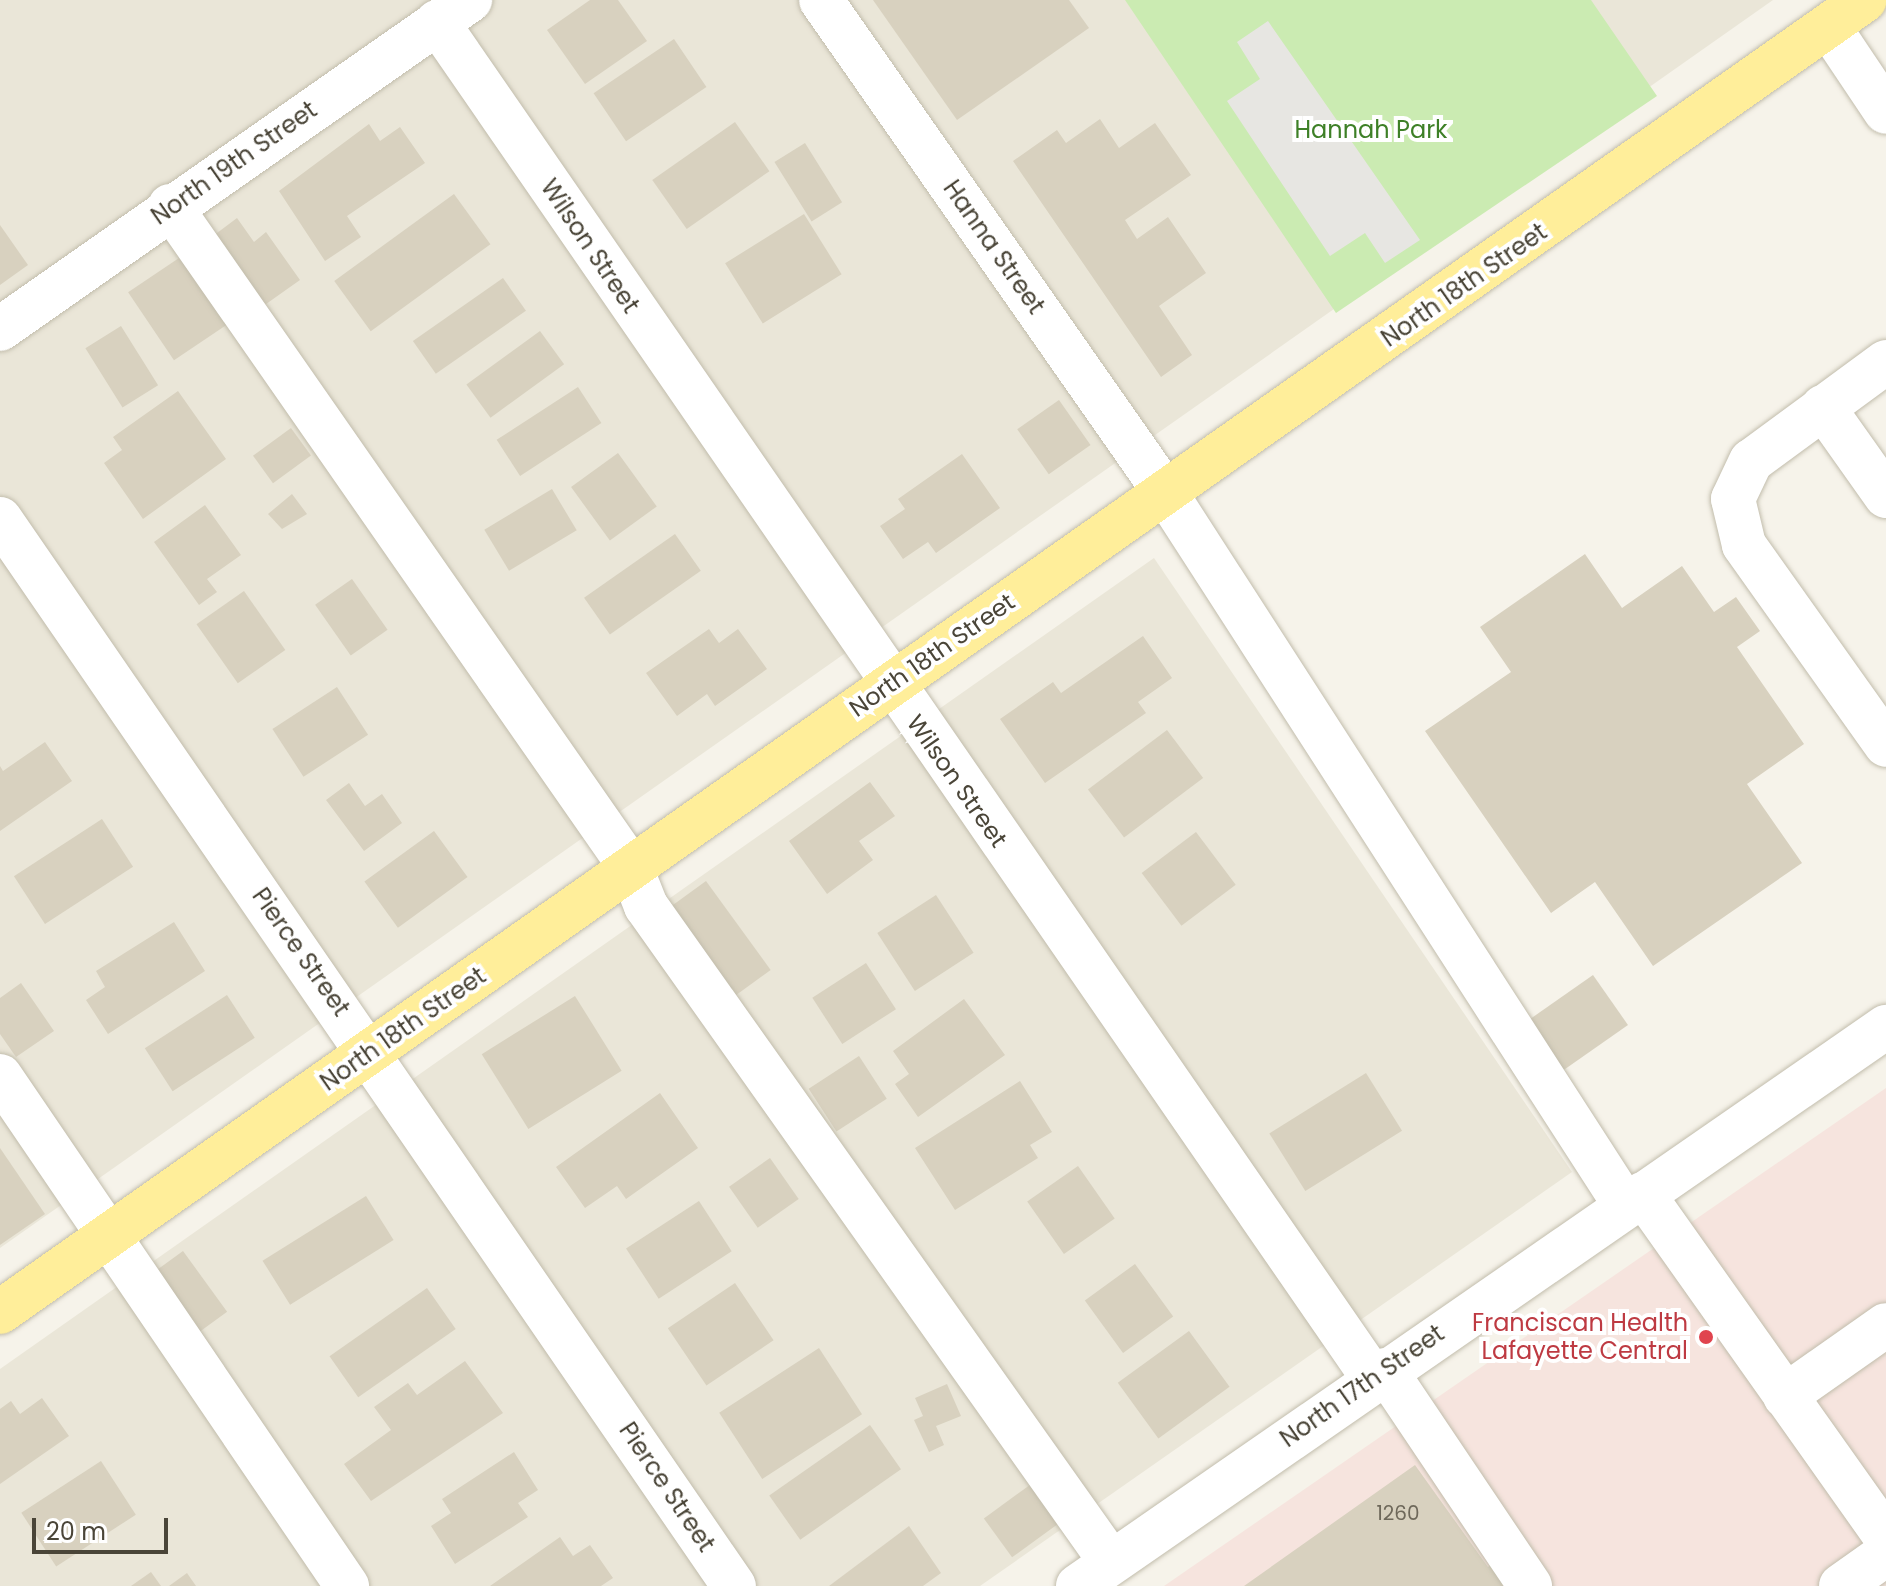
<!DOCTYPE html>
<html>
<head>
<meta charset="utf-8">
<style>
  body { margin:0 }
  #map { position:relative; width:1886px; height:1586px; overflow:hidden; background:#f6f3ea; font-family:Poppins,sans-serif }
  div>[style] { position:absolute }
  .residential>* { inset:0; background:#eae6d8 }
  .medical>* { inset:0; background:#f6e4de }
  .green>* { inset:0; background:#cbebb2 }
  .parking>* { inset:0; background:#e7e6e2 }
  .building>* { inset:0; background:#d8d1bf; transform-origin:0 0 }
  .roads { filter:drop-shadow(0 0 2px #c2bdac) drop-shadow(0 0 2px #c2bdac) }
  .minor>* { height:44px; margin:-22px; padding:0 22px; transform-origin:22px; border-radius:22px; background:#fff }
  .major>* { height:44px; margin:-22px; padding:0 22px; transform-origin:22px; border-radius:22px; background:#ffee9a }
  .dots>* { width:22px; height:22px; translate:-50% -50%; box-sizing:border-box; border:4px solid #fff; border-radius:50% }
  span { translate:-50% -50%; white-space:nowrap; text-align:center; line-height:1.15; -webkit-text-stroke:8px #fff; paint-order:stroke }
  .number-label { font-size:20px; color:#6e685a }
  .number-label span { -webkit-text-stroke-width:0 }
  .park-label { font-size:24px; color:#3e8027 }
  .street-label { font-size:24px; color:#4a4538 }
  .health-label { font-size:24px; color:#be3a42 }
  .right { translate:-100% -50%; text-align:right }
  .scale { position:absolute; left:32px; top:1518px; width:136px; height:36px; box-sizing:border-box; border:4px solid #4a4538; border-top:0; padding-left:10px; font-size:24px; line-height:28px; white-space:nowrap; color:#4a4538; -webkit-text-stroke:6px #fff; paint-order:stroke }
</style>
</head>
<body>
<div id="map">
  <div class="residential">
    <i style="clip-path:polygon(0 0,1773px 0,0 1248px)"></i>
    <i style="clip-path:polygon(1154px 558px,1572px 1172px,980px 1586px,0 1586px,0 1369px)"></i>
  </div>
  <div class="medical">
    <i style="clip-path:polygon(1886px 1088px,1886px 1586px,1164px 1586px)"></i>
  </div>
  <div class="green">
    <i style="clip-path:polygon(1125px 0,1591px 0,1657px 96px,1336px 313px)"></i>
  </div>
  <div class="parking">
    <i style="clip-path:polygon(1268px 21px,1420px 240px,1385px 263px,1365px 233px,1330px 256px,1227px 101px,1260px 79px,1237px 42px)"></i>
  </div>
  <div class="building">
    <i style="clip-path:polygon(590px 0,618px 0,647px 41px,585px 84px,547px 30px)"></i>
    <i style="clip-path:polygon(873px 0,1069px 0,1089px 28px,957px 120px)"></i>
    <i style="left:674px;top:39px;width:58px;height:97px;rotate:56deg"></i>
    <i style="clip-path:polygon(1100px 119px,1119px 148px,1155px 123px,1191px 175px,1125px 220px,1137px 239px,1168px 217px,1206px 273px,1159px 306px,1192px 355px,1161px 377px,1013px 161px,1057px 130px,1066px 143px)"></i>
    <i style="left:735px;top:122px;width:60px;height:101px;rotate:55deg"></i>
    <i style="clip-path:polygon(369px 124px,380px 141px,400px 127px,425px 163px,347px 216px,361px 237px,325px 261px,279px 191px)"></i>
    <i style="left:805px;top:143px;width:70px;height:36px;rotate:58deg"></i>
    <i style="left:454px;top:194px;width:62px;height:148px;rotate:54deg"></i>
    <i style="left:804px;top:214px;width:71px;height:93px;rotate:58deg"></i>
    <i style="clip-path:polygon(237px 218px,254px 242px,266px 232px,300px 280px,259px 309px,209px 239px)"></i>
    <i style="clip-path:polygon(0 225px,28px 265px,0 285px)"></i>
    <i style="left:182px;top:256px;width:82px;height:65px;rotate:56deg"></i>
    <i style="left:503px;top:278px;width:40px;height:110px;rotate:55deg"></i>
    <i style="left:121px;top:326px;width:70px;height:42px;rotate:58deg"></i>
    <i style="left:540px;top:331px;width:41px;height:91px;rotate:54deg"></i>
    <i style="left:578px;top:387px;width:43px;height:97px;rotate:57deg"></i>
    <i style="clip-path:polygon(178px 391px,226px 459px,143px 519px,104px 463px,122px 450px,113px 437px)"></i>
    <i style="left:1059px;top:400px;width:55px;height:51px;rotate:55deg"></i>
    <i style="left:291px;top:428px;width:34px;height:47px;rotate:54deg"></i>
    <i style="left:618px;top:453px;width:66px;height:58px;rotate:54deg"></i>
    <i style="clip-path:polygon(962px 454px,1000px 508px,936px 553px,928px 542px,903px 559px,880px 526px,905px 509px,898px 499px)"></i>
    <i style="left:552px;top:489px;width:48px;height:79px;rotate:59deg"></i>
    <i style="clip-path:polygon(292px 494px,307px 514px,282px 529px,268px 514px)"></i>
    <i style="clip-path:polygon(205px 505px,241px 555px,207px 579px,217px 592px,199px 605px,154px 542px)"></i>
    <i style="left:675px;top:534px;width:45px;height:111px;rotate:55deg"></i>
    <i style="clip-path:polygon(1585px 554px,1622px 608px,1682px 566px,1714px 612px,1736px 597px,1760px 631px,1737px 647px,1804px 744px,1747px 784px,1802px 863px,1653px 966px,1595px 882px,1551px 913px,1425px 731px,1511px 672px,1480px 627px)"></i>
    <i style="left:352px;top:579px;width:62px;height:45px;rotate:55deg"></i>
    <i style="left:244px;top:591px;width:72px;height:58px;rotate:55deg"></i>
    <i style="clip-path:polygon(709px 629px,719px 643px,738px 629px,767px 669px,715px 706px,707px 694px,677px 716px,646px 673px)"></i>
    <i style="clip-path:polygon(1143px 636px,1172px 678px,1138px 702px,1146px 713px,1045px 783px,1000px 719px,1053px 682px,1061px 693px)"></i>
    <i style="left:337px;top:687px;width:57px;height:77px;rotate:57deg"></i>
    <i style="left:1167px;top:730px;width:60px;height:99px;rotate:53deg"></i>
    <i style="clip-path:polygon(45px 742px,72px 781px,0 831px,0 766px,3px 771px)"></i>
    <i style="clip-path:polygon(870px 782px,895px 816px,859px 841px,873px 860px,827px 894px,789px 841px)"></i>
    <i style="clip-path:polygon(349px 783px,365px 806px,382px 794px,402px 823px,364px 851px,326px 800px)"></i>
    <i style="left:102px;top:819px;width:57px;height:105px;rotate:57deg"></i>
    <i style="left:434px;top:831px;width:57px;height:86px;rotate:54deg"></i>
    <i style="left:1196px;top:832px;width:66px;height:68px;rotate:53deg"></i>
    <i style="left:706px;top:881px;width:110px;height:49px;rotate:54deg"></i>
    <i style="left:936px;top:895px;width:69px;height:70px;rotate:57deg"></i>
    <i style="clip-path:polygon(174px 922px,205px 971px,108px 1034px,86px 1000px,105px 987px,96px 971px)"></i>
    <i style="left:866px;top:963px;width:55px;height:64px;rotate:57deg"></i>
    <i style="left:1593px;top:975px;width:61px;height:85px;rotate:55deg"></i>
    <i style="clip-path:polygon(21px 983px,54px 1031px,16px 1057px,0 1034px,0 998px)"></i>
    <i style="left:227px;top:995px;width:51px;height:98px;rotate:57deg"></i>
    <i style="left:575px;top:996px;width:88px;height:110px;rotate:58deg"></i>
    <i style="clip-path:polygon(964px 999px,1005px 1055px,918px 1117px,895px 1084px,909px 1074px,893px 1051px)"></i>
    <i style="left:859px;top:1056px;width:51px;height:60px;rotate:57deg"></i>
    <i style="left:1366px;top:1073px;width:68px;height:114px;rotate:58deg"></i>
    <i style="clip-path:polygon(1020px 1081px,1052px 1132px,1030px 1145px,1038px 1158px,955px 1210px,915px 1148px)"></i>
    <i style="clip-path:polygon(660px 1093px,698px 1148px,626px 1199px,617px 1186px,585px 1208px,556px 1167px)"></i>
    <i style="clip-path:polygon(0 1148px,45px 1214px,0 1245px)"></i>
    <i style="left:770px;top:1158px;width:50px;height:50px;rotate:55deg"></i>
    <i style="left:1078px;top:1166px;width:64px;height:62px;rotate:55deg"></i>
    <i style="left:366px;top:1196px;width:52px;height:122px;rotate:58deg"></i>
    <i style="left:699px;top:1201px;width:60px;height:87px;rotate:57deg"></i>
    <i style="left:183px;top:1251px;width:75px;height:45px;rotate:54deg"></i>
    <i style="left:1135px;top:1264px;width:65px;height:62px;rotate:54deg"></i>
    <i style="left:735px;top:1283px;width:69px;height:81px;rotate:56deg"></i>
    <i style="left:427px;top:1288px;width:50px;height:119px;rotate:55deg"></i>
    <i style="left:1189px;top:1331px;width:69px;height:88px;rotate:54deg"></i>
    <i style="left:819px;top:1348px;width:79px;height:119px;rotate:57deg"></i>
    <i style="clip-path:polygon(465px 1361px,503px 1413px,371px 1501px,344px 1464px,391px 1430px,374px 1407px,408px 1383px,417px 1395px)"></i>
    <i style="clip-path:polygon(947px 1384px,961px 1416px,936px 1426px,944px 1445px,929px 1452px,914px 1420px,923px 1416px,915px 1398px)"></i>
    <i style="clip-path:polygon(42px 1398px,69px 1436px,0 1484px,0 1409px,11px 1401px,20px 1414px)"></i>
    <i style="left:870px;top:1425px;width:54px;height:123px;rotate:55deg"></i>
    <i style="clip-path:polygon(514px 1452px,538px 1490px,518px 1503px,528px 1517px,455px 1564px,431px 1526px,451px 1513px,442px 1499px)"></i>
    <i style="left:101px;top:1461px;width:64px;height:95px;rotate:57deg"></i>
    <i style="clip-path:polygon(1415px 1465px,1488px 1567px,1497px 1560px,1515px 1586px,1244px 1586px)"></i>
    <i style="left:1034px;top:1482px;width:48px;height:62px;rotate:54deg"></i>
    <i style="clip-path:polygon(909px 1526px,941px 1573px,923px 1586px,829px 1586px)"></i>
    <i style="clip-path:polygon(560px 1537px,573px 1556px,590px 1545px,613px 1578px,601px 1586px,490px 1586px)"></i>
    <i style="clip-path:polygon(151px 1572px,161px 1586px,131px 1586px)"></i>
    <i style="clip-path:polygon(187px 1573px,196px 1586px,169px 1586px)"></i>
  </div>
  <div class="roads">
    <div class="minor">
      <i style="left:821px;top:0;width:604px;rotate:55.05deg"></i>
      <i style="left:1167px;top:495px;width:845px;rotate:57.18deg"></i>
      <i style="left:437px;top:22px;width:1648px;rotate:55.38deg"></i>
      <i style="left:1829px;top:27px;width:102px;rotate:56.2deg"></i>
      <i style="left:170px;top:206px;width:807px;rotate:55.15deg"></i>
      <i style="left:631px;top:868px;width:41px;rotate:68.5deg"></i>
      <i style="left:646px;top:906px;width:804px;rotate:54.67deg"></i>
      <i style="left:0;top:329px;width:574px;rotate:-34.99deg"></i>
      <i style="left:1886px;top:362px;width:167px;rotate:143.7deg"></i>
      <i style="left:1751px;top:461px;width:42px;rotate:115.3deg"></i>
      <i style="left:1733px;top:499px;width:47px;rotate:76.6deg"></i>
      <i style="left:1744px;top:545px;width:245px;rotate:54.6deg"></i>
      <i style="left:1823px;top:407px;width:109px;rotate:54.7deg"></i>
      <i style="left:0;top:519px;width:1295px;rotate:55.48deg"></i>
      <i style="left:0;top:1076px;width:617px;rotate:55.77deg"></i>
      <i style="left:1643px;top:1194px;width:420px;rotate:54.7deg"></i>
      <i style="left:1385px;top:1370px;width:260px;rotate:56.1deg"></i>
      <i style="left:1785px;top:1396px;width:123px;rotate:-35.1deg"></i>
      <i style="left:1078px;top:1586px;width:983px;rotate:-34.68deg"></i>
      <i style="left:1841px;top:1586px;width:55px;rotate:-35.4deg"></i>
    </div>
    <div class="major">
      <i style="left:0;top:1312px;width:2280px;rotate:-35.13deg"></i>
    </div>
  </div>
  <div class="dots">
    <i style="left:1706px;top:1337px;background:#e0444e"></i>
  </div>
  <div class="number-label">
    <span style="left:1398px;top:1513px">1260</span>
  </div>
  <div class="park-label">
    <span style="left:1371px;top:130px">Hannah Park</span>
  </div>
  <div class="street-label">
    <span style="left:234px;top:163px;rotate:-35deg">North 19th Street</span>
    <span style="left:590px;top:246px;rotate:56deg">Wilson Street</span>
    <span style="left:994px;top:247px;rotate:55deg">Hanna Street</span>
    <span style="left:1464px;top:285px;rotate:-35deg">North 18th Street</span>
    <span style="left:932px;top:655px;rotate:-35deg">North 18th Street</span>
    <span style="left:957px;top:781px;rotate:55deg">Wilson Street</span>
    <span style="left:301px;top:952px;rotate:55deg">Pierce Street</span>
    <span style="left:403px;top:1029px;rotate:-35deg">North 18th Street</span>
    <span style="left:1362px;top:1386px;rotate:-35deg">North 17th Street</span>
    <span style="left:667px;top:1487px;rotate:56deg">Pierce Street</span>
  </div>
  <div class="health-label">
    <span class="right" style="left:1688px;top:1337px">Franciscan Health<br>Lafayette Central</span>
  </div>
  <div class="scale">20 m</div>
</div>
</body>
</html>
